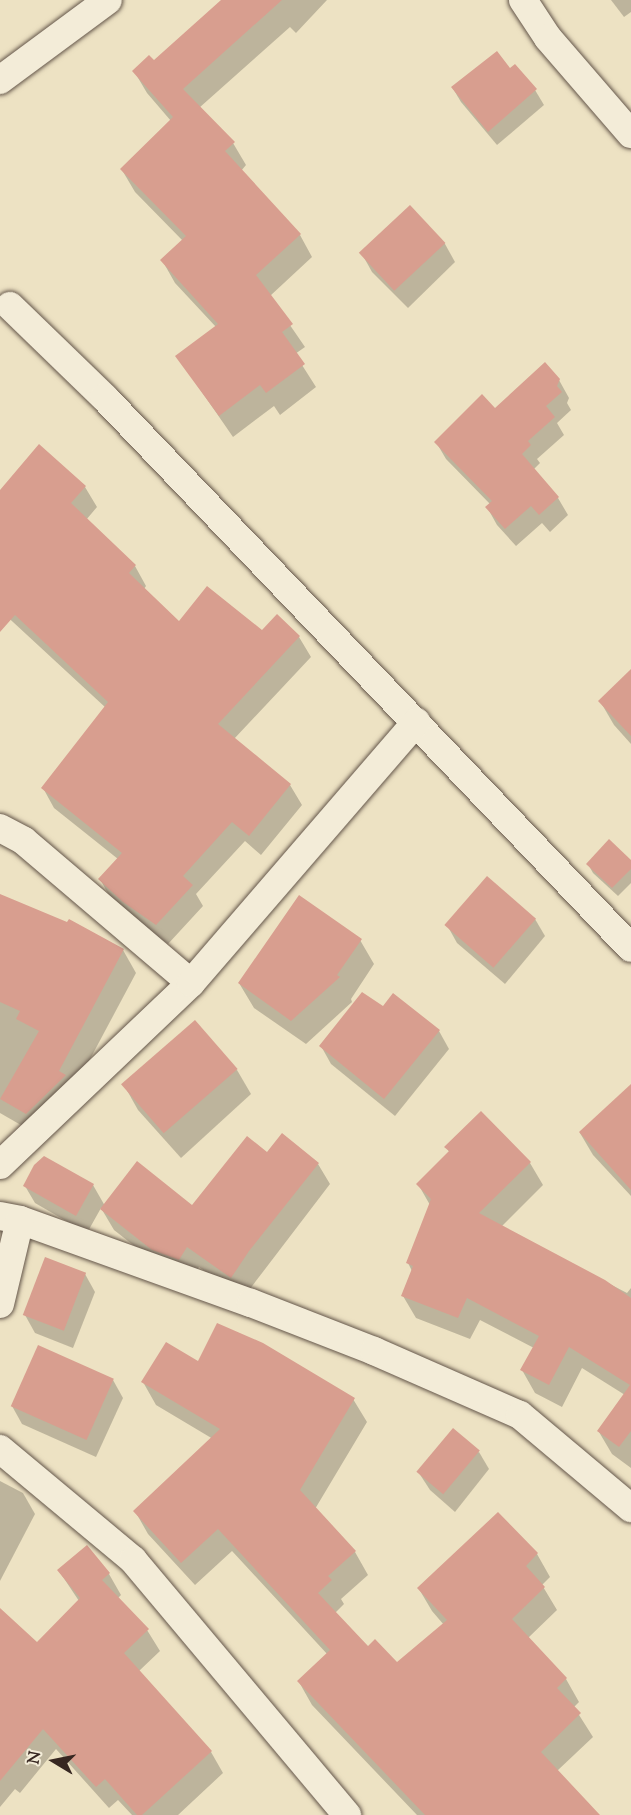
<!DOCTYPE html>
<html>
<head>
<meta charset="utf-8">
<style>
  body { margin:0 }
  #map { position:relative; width:631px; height:1815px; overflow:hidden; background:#ede2c3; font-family:"Sorts Mill Goudy",serif }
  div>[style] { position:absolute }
  .shadow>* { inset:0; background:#0003 }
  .building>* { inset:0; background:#d89e8f; transform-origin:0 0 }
  .roads { filter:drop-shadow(0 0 2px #64564a) drop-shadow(0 0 2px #64564a) }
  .minor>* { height:28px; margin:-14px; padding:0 14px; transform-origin:14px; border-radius:14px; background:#f3ecd8 }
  span { translate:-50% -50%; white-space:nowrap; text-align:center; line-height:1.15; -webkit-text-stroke:5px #f3ecd8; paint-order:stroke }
  .north { position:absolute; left:24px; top:1731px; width:60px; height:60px; -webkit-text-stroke:4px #f3ecd8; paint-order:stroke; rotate:280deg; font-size:16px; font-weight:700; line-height:24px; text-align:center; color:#372721 }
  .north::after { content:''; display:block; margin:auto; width:21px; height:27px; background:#372721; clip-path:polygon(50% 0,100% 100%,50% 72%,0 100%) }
</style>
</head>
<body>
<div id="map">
  <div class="shadow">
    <i style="clip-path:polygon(223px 0,327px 0,296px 33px,290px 27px,199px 108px,233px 143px,246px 165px,241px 171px,300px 235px,312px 257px,270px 296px,305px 347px,295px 354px,316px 387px,280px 415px,274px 406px,233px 437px,177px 356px,216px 327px,175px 283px,162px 260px,183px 241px,135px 192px,122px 170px,171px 121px,147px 93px,134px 71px,154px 62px)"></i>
    <i style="clip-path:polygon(611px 0,631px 0,631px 12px,624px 17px)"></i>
    <i style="clip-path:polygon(452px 87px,535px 90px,544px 105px,497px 145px,461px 102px)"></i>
    <i style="clip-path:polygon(410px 208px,445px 244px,455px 262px,408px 308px,372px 272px,362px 254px)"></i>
    <i style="clip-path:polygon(559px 380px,569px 398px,567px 403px,571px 410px,557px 423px,564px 435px,537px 459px,540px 463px,533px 470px,558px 498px,568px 515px,550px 532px,542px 523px,516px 546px,497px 525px,487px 507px,490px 504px,446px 459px,436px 442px)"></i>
    <i style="clip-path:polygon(85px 487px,97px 507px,86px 520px,135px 566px,146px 586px,144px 589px,179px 623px,299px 637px,311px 657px,234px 739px,290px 785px,302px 805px,261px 855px,245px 841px,196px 894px,203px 906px,168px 944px,137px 922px,111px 899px,100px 879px,118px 859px,54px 808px,43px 788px,106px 708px,0 610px,0 492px)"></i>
    <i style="clip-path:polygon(631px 671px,631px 744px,614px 725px,600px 701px)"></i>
    <i style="clip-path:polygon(631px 862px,631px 883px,618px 896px,593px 873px,588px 864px)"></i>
    <i style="clip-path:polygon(0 896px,123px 950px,136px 973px,73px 1091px,40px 1136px,0 1113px)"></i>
    <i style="clip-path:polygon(535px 919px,545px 936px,505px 984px,457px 943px,447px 925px)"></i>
    <i style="clip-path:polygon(360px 940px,374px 964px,351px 999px,352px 1002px,306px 1044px,254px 1008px,239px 983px)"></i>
    <i style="clip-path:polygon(383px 1008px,439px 1031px,449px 1049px,395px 1116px,331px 1064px,321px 1046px)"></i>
    <i style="clip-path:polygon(237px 1070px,251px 1094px,181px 1158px,138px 1110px,124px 1085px)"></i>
    <i style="clip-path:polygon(631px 1086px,631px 1196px,593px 1155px,580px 1133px)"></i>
    <i style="clip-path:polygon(481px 1113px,530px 1163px,543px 1185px,501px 1227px,627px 1293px,631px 1288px,631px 1468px,612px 1454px,599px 1432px,625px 1395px,582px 1368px,562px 1407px,535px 1393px,522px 1370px,534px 1348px,480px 1320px,470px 1339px,416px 1318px,403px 1296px,412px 1271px,408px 1263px,430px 1205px,418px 1184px,450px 1153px,446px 1147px)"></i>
    <i style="clip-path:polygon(318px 1164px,330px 1184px,243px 1298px,199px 1267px,191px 1280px,165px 1270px,114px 1230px,101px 1208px,87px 1233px,35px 1203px,25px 1186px,93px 1185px,105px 1206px,193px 1207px)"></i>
    <i style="clip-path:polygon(85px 1274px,95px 1292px,73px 1348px,35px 1333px,25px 1315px)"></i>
    <i style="clip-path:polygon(198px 1363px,353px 1399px,367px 1422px,315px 1509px,355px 1552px,368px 1575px,341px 1599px,344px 1604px,335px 1613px,368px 1648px,397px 1664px,444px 1625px,432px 1611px,419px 1589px,498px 1514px,537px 1554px,550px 1577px,542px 1585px,557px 1610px,528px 1638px,566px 1679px,579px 1702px,574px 1707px,593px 1737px,557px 1771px,598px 1815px,417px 1815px,312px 1705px,299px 1682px,328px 1655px,232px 1551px,195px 1585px,148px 1534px,135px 1511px,213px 1439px,156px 1405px,143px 1382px)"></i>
    <i style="clip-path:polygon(113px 1380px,123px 1398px,96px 1457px,22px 1424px,12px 1406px)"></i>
    <i style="clip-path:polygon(479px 1452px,489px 1469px,455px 1512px,430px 1490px,419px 1473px)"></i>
    <i style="clip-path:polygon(0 1481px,23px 1493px,35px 1514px,0 1581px)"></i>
    <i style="clip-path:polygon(87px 1547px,109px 1574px,121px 1595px,117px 1599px,147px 1630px,160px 1651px,139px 1671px,211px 1752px,223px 1773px,178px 1815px,132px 1815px,118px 1800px,109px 1808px,56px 1749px,20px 1793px,15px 1789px,0 1807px,0 1610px,37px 1644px,79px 1601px,59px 1571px)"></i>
  </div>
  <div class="building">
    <i style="clip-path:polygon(221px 0,282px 0,183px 89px,235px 142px,225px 151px,301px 234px,256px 275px,293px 324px,282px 332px,305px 364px,266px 393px,260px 385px,219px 416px,175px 356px,218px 324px,160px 260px,186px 236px,120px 169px,173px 117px,132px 71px,149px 55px,154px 60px)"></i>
    <i style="clip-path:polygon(497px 51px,510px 68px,515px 64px,537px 89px,488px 132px,451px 87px)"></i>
    <i style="left:410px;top:205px;width:52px;height:70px;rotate:47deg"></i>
    <i style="clip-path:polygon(545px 362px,560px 379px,557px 386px,562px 392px,546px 406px,555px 417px,528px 441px,531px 445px,522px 454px,559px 497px,539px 515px,531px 506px,505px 529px,485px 507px,492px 501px,434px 442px,482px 394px,495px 408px)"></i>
    <i style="clip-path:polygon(39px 444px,86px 486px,71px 503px,136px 565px,129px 573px,179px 621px,207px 586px,262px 630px,277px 614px,300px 636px,218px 724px,291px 784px,249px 836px,232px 822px,183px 876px,193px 885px,156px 925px,123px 902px,98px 879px,122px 853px,41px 788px,108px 702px,15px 615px,0 632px,0 490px)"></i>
    <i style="clip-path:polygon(631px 669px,631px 736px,598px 701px)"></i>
    <i style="clip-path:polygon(609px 839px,631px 860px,631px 869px,612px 888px,586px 864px)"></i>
    <i style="left:487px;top:876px;width:65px;height:65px;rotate:41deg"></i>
    <i style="clip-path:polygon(0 894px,67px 922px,69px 919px,124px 949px,59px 1071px,66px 1075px,26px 1114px,0 1099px,39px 1031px,16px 1019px,20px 1011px,0 1002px)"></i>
    <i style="clip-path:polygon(299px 895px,362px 939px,337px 975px,340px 977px,291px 1021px,238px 983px)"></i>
    <i style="clip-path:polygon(362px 992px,383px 1006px,393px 993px,440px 1030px,384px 1099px,319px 1046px)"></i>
    <i style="left:195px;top:1020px;width:65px;height:98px;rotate:49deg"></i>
    <i style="clip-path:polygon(631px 1084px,631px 1190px,579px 1132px)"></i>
    <i style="clip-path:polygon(481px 1111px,531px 1162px,479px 1213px,605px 1280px,631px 1298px,631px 1431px,619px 1447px,597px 1431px,630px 1385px,569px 1347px,549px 1385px,520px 1370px,539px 1336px,467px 1298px,458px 1318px,401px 1296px,413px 1266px,406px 1263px,431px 1199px,416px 1184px,449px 1151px,444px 1147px)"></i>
    <i style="clip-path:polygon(282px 1133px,319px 1163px,249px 1251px,231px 1278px,187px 1247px,179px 1260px,152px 1250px,100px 1209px,137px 1161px,192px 1205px,247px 1136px,267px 1152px)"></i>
    <i style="clip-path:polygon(44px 1156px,94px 1184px,76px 1216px,23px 1186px,34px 1165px)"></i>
    <i style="left:45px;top:1257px;width:44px;height:62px;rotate:21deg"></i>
    <i style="clip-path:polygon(217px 1323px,263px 1343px,355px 1398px,300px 1490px,356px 1551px,328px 1576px,332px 1580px,318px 1593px,368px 1646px,375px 1639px,397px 1662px,447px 1620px,417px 1588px,498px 1512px,538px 1553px,526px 1566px,545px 1587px,512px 1619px,567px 1678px,557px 1688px,581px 1713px,541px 1752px,600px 1815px,425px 1815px,297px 1681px,330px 1650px,218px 1529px,181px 1563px,133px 1511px,220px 1429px,141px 1382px,166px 1342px,198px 1361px)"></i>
    <i style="left:38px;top:1345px;width:83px;height:67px;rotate:24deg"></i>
    <i style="left:453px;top:1428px;width:35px;height:57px;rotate:40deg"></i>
    <i style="clip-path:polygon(87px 1545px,110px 1573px,102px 1580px,149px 1629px,124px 1653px,212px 1751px,142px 1815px,137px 1815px,105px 1779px,96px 1787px,43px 1729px,0 1781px,0 1608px,37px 1642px,80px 1598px,57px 1570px)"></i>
  </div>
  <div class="roads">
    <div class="minor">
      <i style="left:523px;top:0;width:45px;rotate:56.7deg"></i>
      <i style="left:548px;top:38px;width:127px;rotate:49.2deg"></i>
      <i style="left:0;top:80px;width:134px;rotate:-36.5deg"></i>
      <i style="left:10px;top:306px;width:131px;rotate:44.1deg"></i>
      <i style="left:104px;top:397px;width:762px;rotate:46.28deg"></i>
      <i style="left:0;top:828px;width:27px;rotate:28deg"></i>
      <i style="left:24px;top:841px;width:219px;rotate:40.4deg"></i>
      <i style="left:0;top:1165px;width:264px;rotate:-43.6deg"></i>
      <i style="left:191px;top:983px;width:345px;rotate:-49.2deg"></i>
      <i style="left:0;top:1216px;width:20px;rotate:11deg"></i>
      <i style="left:20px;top:1220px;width:245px;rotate:19.8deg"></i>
      <i style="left:251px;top:1303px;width:132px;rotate:21.3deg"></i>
      <i style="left:374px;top:1351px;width:159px;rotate:23.7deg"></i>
      <i style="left:520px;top:1415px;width:145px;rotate:40deg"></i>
      <i style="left:0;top:1304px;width:86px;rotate:-76.6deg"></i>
      <i style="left:0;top:1449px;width:173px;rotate:39.8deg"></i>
      <i style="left:133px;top:1560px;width:333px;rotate:50deg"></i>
    </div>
  </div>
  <div class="north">N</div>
</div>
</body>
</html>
